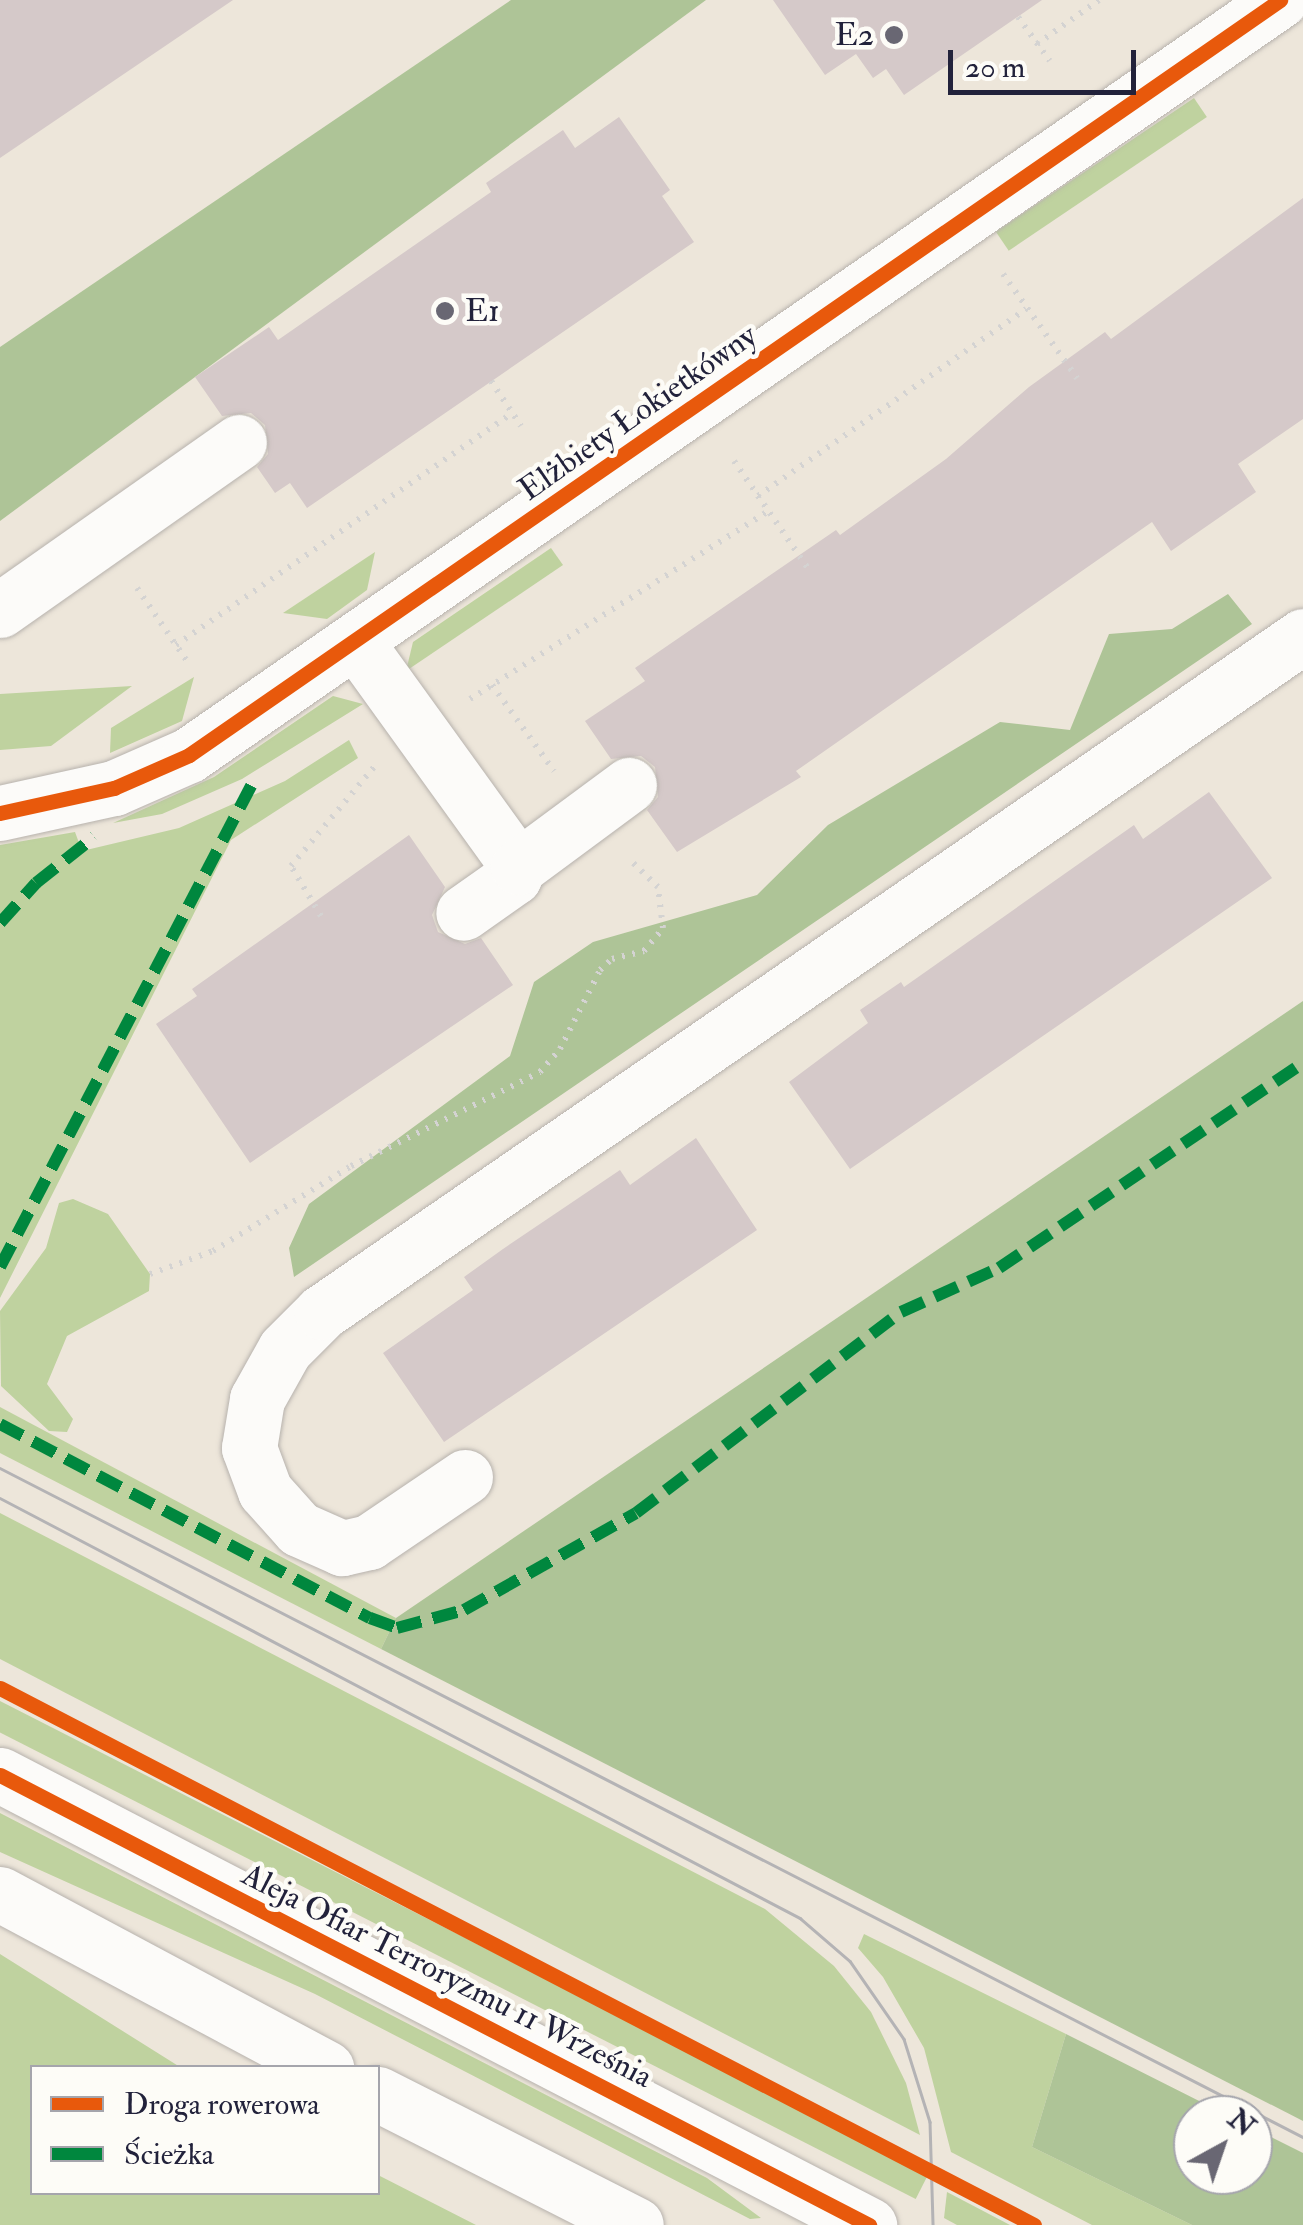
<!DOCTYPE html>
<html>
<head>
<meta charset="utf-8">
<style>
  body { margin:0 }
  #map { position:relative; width:1303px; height:2225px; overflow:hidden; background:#ede6da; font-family:"IM FELL Double Pica",serif }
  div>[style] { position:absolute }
  .green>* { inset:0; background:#bfd29f; transform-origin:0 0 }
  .forest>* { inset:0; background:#aec497 }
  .building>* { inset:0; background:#d5c9c9 }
  .path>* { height:6px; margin-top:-3px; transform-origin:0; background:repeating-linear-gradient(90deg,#d4d3d2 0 2.5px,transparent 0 10.5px) }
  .roads { filter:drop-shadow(0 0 2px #b7b2ad) drop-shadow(0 0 2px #b7b2ad) }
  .minor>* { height:55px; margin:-27.5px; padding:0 27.5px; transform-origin:27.5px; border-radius:27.5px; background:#fcfbf9 }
  .tram>* { height:2.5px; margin:-1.25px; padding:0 1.25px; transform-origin:1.25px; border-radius:1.25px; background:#b4b3b5 }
  .quiet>* { height:12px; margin-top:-6px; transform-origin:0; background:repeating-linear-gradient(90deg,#00873e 0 25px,transparent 0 37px) }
  .cycleway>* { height:15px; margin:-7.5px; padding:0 7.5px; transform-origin:7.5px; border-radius:7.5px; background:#e8590c }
  .dots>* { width:28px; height:28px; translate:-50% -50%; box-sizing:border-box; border:5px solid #fdfcf7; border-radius:50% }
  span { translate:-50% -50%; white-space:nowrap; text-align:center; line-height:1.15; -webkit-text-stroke:9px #fdfcf7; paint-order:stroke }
  .poi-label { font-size:32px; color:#22223b }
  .right { translate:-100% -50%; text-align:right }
  .left { translate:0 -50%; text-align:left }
  .street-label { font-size:32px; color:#22223b }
  .legend { position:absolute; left:30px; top:2065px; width:350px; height:130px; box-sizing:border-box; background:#fdfcf7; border:2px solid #a5a5ac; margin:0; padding:12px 18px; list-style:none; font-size:30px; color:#22223b }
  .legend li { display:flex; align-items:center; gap:20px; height:50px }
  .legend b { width:50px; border:2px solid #a5a5ac }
  .north { position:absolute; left:1173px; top:2095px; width:100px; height:100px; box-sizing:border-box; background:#fdfcf7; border:2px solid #a5a5ac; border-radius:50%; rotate:40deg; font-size:28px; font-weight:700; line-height:40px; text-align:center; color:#22223b }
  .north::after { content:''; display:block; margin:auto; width:35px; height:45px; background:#696773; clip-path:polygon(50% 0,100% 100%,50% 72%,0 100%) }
  .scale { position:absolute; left:948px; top:50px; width:188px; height:45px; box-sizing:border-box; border:5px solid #22223b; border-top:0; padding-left:12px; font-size:30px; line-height:35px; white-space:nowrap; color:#22223b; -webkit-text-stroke:8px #fdfcf7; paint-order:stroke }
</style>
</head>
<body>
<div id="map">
  <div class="green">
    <i style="left:1194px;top:98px;width:23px;height:239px;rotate:56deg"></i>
    <i style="clip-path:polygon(551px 548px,563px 565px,406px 671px,413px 642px)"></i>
    <i style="clip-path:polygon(375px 552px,367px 590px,327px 619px,283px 613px)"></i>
    <i style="clip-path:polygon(194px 677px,182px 721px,110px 753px,111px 728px)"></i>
    <i style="clip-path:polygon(132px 686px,51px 746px,0 750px,0 694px)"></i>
    <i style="clip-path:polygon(333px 696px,363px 704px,242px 779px,162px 814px,113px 823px,214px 777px)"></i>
    <i style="clip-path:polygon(349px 740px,358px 758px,231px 840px,0 1298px,0 845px,75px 832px,82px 851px,179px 828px,285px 781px)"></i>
    <i style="clip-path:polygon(73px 1199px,108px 1214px,150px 1274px,149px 1291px,67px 1336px,47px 1384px,73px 1419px,67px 1432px,49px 1431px,1px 1386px,0 1311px,46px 1248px,59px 1203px)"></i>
    <i style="clip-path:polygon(0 1407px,396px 1618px,381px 1649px,0 1453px)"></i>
    <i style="clip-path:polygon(0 1513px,765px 1909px,834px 1966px,871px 2012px,906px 2083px,920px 2135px,0 1659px)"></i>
    <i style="left:0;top:1701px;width:1042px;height:28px;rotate:27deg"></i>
    <i style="clip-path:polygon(0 1813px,707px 2178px,761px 2218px,750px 2219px,315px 1994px,0 1852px)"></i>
    <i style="clip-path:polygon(864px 1934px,1066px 2034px,1032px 2147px,1192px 2225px,1092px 2225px,951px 2152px,924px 2048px,883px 1977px,858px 1948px)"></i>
    <i style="clip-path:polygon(0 1954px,180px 2067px,32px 2068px,32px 2192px,378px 2192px,378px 2175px,476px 2225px,0 2225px)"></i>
    <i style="clip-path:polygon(947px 2192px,1010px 2225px,957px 2225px,944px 2218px)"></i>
  </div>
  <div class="forest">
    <i style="clip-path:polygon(511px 0,706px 0,0 521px,0 347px)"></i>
    <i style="clip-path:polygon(1228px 594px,1252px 624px,294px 1277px,289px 1248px,309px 1204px,510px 1056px,534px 982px,593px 942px,757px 895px,828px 825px,1000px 722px,1070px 730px,1109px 634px,1172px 629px)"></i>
    <i style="clip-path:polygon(1303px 1001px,1303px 2121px,381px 1649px,396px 1618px)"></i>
    <i style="clip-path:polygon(1066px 2034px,1227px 2115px,1193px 2115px,1193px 2175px,1253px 2175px,1253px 2128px,1303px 2153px,1303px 2225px,1192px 2225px,1032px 2147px)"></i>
  </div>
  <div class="building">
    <i style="clip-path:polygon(0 0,233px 0,0 158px)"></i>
    <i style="clip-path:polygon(773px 0,1042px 0,904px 95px,886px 69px,873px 78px,856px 54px,825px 75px)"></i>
    <i style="clip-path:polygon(619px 117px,670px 190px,662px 196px,694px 242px,307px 508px,290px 483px,275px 493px,257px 467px,268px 454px,265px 425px,251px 413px,222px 416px,195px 377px,269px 327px,278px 340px,491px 192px,486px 183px,563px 130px,575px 148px)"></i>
    <i style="clip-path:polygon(1303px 198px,1303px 419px,1238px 464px,1256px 492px,1171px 551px,1152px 522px,796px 771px,801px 777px,677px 852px,647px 810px,658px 797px,655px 767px,641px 756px,611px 759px,585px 721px,645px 681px,635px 668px,836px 530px,840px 535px,946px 459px,1029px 387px,1105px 332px,1111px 339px)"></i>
    <i style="clip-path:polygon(1209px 792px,1272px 878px,850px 1169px,789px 1082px,868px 1023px,860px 1010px,901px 982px,904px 987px,1134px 825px,1143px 839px)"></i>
    <i style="clip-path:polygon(409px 835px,445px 887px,432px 915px,438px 932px,465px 944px,481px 938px,513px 985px,250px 1163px,156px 1024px,197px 996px,192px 989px)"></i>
    <i style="clip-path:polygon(696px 1138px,757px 1230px,444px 1442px,383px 1353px,473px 1290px,464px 1277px,503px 1249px,620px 1170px,630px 1185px)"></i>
  </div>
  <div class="path">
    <i style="left:1018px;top:17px;width:54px;rotate:54deg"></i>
    <i style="left:1037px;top:44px;width:76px;rotate:-35.4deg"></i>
    <i style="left:1003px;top:274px;width:128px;rotate:54.6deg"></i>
    <i style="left:491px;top:381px;width:54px;rotate:56.3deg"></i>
    <i style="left:734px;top:461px;width:129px;rotate:55.4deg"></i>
    <i style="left:758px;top:496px;width:327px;rotate:-34.9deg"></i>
    <i style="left:137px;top:588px;width:88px;rotate:55.6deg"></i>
    <i style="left:176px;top:645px;width:408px;rotate:-34.6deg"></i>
    <i style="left:492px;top:685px;width:106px;rotate:54.2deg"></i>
    <i style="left:470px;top:699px;width:353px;rotate:-32.2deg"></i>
    <i style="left:321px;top:916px;width:58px;rotate:-121deg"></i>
    <i style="left:291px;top:866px;width:129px;rotate:-50deg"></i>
    <i style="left:150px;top:1274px;width:67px;rotate:-20.1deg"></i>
    <i style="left:213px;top:1251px;width:162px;rotate:-31.6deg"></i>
    <i style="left:351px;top:1166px;width:211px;rotate:-26.4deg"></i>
    <i style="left:540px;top:1072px;width:30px;rotate:-49deg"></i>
    <i style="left:560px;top:1049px;width:89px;rotate:-63.1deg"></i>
    <i style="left:600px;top:970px;width:16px;rotate:-43deg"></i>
    <i style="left:612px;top:959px;width:33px;rotate:-14deg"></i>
    <i style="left:644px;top:951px;width:30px;rotate:-50deg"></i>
    <i style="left:663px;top:928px;width:41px;rotate:-97deg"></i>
    <i style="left:658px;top:887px;width:40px;rotate:-136deg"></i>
  </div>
  <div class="roads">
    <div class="minor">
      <i style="left:0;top:610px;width:292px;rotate:-35.1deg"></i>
      <i style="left:356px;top:642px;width:277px;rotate:54.2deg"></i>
      <i style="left:518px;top:867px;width:11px;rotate:112deg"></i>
      <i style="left:514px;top:877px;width:62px;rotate:144.8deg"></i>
      <i style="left:0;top:813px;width:117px;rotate:-12.4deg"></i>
      <i style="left:114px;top:788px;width:82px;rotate:-23.7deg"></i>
      <i style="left:189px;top:755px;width:1327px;rotate:-34.68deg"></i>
      <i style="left:518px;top:867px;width:138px;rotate:-36.5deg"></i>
      <i style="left:465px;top:1477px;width:116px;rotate:145.9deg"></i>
      <i style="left:369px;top:1542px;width:28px;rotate:167deg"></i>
      <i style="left:342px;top:1548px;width:47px;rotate:-156.2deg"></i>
      <i style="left:299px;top:1529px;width:51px;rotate:-131.8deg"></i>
      <i style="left:265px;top:1491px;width:46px;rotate:-110.4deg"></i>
      <i style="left:249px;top:1448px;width:50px;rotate:-80.7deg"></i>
      <i style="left:257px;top:1399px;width:57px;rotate:-60.8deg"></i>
      <i style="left:285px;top:1349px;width:52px;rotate:-45deg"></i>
      <i style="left:322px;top:1312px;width:1191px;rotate:-34.57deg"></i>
      <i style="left:0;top:1775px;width:979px;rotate:27.38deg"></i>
      <i style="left:0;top:1894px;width:370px;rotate:28.1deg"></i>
      <i style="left:378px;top:2094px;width:289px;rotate:26.9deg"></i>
    </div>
  </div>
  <div class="tram">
    <i style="left:0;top:1468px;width:1465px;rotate:27.18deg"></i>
    <i style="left:0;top:1498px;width:904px;rotate:27.7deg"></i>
    <i style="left:800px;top:1918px;width:66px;rotate:40.7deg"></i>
    <i style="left:850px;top:1961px;width:95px;rotate:55.3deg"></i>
    <i style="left:904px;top:2039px;width:87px;rotate:72.6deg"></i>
    <i style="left:930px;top:2122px;width:103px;rotate:88.3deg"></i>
  </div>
  <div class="quiet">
    <i style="left:0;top:923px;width:54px;rotate:-48deg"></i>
    <i style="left:36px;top:883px;width:74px;rotate:-38.4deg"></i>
    <i style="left:0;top:1267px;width:543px;rotate:-62.44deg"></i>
    <i style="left:0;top:1424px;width:418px;rotate:27.7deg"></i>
    <i style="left:370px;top:1618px;width:29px;rotate:20deg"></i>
    <i style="left:397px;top:1628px;width:69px;rotate:-15deg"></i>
    <i style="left:464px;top:1610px;width:197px;rotate:-29.4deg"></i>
    <i style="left:636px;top:1513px;width:333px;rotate:-37.2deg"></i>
    <i style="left:901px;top:1312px;width:107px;rotate:-24.2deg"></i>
    <i style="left:999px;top:1268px;width:367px;rotate:-34deg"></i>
  </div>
  <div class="cycleway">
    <i style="left:0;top:813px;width:117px;rotate:-12.4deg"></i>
    <i style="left:114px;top:788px;width:82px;rotate:-23.7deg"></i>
    <i style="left:189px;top:755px;width:1327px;rotate:-34.68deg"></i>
    <i style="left:0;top:1688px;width:1165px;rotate:27.44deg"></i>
    <i style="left:0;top:1775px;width:979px;rotate:27.38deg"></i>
  </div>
  <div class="dots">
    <i style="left:894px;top:35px;background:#696773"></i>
    <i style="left:445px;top:311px;background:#696773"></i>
  </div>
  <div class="poi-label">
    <span class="right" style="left:874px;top:35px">E2</span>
    <span class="left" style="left:465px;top:311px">E1</span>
  </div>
  <div class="street-label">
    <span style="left:638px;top:413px;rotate:-35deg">Elżbiety Łokietkówny</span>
    <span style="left:447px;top:1976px;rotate:27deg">Aleja Ofiar Terroryzmu 11 Września</span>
  </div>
  <ul class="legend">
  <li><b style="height:12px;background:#e8590c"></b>Droga rowerowa</li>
  <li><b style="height:12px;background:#00873e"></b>Ścieżka</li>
  </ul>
  <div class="north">N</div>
  <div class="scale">20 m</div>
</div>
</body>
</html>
